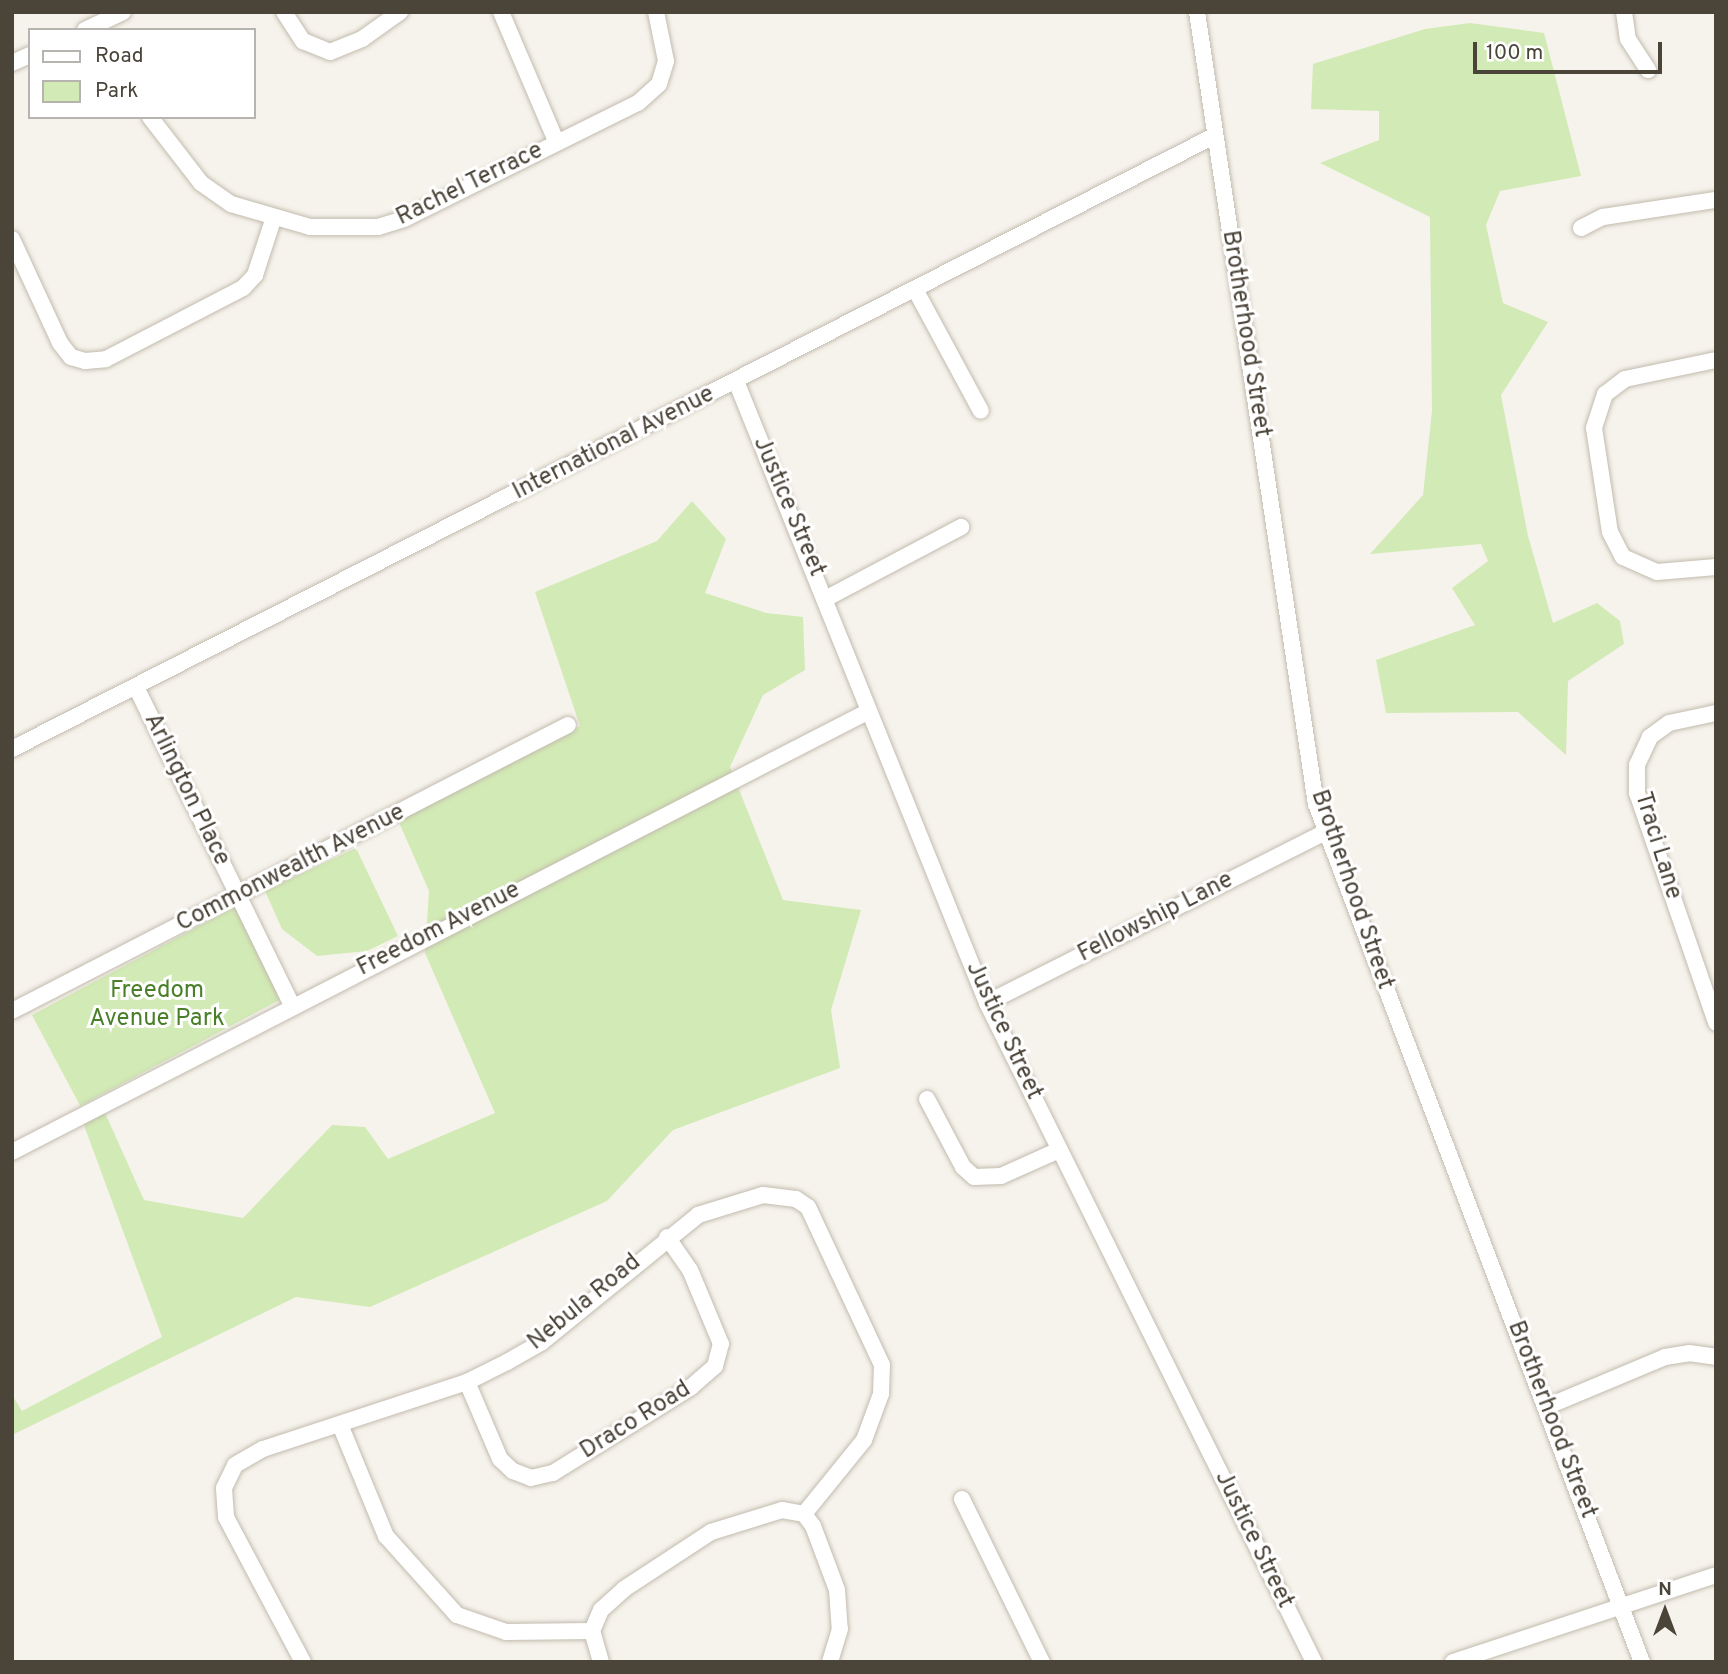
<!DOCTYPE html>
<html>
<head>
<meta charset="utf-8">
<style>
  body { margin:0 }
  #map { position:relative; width:1728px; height:1674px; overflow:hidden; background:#f6f3ec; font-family:Overpass,sans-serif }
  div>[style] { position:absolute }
  .green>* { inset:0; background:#d2eab5; transform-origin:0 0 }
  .roads { filter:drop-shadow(0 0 2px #c2bbae) drop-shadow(0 0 2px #c2bbae) }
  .minor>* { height:16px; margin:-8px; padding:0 8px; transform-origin:8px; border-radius:8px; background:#fff }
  span { translate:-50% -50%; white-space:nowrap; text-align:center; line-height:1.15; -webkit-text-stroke:6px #fff; paint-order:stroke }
  .street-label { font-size:24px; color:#4b4439 }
  .park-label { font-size:24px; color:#4a7f2a }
  .frame { position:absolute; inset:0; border:14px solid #4b4439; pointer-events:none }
  .legend { position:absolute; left:28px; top:28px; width:228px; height:91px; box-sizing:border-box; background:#fff; border:2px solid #b7b4b0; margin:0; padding:9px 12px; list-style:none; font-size:21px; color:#4b4439 }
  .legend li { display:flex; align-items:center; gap:14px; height:35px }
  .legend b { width:35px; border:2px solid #b7b4b0 }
  .north { position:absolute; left:1630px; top:1576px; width:70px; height:70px; -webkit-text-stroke:5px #fff; paint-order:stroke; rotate:0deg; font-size:19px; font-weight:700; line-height:28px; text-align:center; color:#4b4439 }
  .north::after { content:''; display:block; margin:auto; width:24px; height:32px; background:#4b4439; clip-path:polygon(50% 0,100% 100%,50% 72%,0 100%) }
  .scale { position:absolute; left:1473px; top:42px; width:189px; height:32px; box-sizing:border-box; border:4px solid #4b4439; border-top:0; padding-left:9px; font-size:21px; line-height:24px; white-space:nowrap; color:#4b4439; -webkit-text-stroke:5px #fff; paint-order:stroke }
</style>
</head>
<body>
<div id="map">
  <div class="green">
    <i style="clip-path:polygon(1470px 23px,1544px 33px,1581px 176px,1500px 191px,1486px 225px,1503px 303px,1548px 322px,1501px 395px,1528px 536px,1553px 623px,1597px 603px,1620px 621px,1624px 644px,1568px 681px,1566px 755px,1518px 712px,1386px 713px,1376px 660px,1475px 625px,1452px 588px,1488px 561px,1481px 544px,1370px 554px,1423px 495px,1432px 411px,1430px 217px,1320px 163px,1379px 140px,1379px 111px,1311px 109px,1313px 64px,1425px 29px)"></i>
    <i style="clip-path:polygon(692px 501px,726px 539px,705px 593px,766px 613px,803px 617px,805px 670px,763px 695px,730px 767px,783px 900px,861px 910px,831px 1010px,840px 1068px,673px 1130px,607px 1201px,370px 1307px,296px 1297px,12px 1435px,12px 1395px,22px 1411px,162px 1337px,81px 1117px,102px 1106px,144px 1200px,243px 1218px,332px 1125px,365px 1127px,388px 1159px,495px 1113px,425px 953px,429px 891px,398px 820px,580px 726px,535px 592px,657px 541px)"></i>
    <i style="clip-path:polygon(356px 848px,398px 936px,367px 951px,317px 956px,282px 929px,265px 891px)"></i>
    <i style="left:235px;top:907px;width:103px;height:230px;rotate:62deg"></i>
  </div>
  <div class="roads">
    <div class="minor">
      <i style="left:284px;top:12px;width:35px;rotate:57deg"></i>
      <i style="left:303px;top:41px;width:29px;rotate:22deg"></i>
      <i style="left:330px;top:52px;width:35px;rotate:-22deg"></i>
      <i style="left:362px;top:39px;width:47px;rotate:-35.4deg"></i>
      <i style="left:501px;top:12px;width:142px;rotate:66.9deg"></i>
      <i style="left:1197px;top:12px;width:801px;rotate:81.46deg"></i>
      <i style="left:1316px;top:804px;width:918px;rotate:69.2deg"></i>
      <i style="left:1624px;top:12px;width:27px;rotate:82deg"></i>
      <i style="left:1628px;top:39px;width:37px;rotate:57deg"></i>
      <i style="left:85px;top:30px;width:42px;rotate:-25.3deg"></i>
      <i style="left:12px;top:63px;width:20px;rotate:-24deg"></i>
      <i style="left:150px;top:117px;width:83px;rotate:52.3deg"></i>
      <i style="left:201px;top:183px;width:37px;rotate:35deg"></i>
      <i style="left:231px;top:204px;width:82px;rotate:16.2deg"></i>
      <i style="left:310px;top:227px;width:68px"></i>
      <i style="left:378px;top:227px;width:27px;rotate:-17deg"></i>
      <i style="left:404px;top:219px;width:261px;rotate:-26.4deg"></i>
      <i style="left:638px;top:103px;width:28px;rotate:-42deg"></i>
      <i style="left:659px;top:84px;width:24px;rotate:-73deg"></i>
      <i style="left:666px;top:61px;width:50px;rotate:-101.5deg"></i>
      <i style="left:1581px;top:228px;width:25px;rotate:-27deg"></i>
      <i style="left:1603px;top:217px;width:114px;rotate:-8.6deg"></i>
      <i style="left:12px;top:239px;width:115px;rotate:65.2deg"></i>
      <i style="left:60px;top:343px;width:18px;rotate:52deg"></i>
      <i style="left:71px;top:357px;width:15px;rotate:16deg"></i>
      <i style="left:85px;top:361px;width:21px;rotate:-5deg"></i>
      <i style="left:106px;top:359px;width:154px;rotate:-27.4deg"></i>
      <i style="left:243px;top:288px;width:18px;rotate:-47deg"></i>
      <i style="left:255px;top:275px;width:58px;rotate:-71.9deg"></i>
      <i style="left:916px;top:291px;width:136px;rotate:61.6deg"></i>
      <i style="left:1716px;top:360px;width:93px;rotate:168.2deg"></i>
      <i style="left:1625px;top:379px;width:25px;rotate:143deg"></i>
      <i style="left:1605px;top:394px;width:36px;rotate:108deg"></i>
      <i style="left:1594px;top:428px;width:105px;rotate:81.3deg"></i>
      <i style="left:1610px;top:532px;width:28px;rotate:63deg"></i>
      <i style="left:1623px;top:557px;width:37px;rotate:24deg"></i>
      <i style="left:1657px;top:572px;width:59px;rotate:-4.8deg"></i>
      <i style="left:736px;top:381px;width:671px;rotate:68.02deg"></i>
      <i style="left:987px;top:1003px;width:736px;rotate:63.61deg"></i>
      <i style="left:827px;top:598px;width:152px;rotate:-27.9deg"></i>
      <i style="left:136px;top:687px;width:354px;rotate:63.9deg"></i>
      <i style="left:1716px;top:713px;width:48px;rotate:168deg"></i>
      <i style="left:1669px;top:723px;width:24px;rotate:144deg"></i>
      <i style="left:1650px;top:737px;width:31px;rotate:115deg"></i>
      <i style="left:1637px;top:765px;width:28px;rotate:90deg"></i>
      <i style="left:1637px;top:793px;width:243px;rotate:71deg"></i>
      <i style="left:12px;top:749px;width:1349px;rotate:-27.02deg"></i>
      <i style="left:987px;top:1003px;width:380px;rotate:-26.8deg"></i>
      <i style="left:12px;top:1011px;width:625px;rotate:-27.22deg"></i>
      <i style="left:927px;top:1099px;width:77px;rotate:62.1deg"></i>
      <i style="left:963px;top:1167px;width:15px;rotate:42deg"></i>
      <i style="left:974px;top:1177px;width:27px;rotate:-2deg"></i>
      <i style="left:1001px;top:1176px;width:64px;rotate:-24.1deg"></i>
      <i style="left:12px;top:1152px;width:962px;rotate:-27.23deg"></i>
      <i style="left:467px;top:1382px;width:84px;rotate:66.8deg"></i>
      <i style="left:500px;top:1459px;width:18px;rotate:43deg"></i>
      <i style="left:513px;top:1471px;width:19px;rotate:21deg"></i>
      <i style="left:531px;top:1478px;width:23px;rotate:-13deg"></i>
      <i style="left:553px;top:1473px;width:163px;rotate:-31.9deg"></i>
      <i style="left:691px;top:1387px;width:32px;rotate:-41deg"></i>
      <i style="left:715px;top:1366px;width:23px;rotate:-75deg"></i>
      <i style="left:721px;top:1344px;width:80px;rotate:-112.7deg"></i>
      <i style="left:690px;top:1270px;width:40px;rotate:-124.9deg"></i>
      <i style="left:1546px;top:1407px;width:129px;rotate:-22.8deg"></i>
      <i style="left:1665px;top:1357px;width:24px;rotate:-9deg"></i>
      <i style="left:1689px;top:1353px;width:27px;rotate:8deg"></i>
      <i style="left:341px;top:1427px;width:118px;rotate:67.6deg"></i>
      <i style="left:386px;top:1536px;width:106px;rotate:48.1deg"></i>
      <i style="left:457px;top:1615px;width:52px;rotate:19.1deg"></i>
      <i style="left:506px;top:1632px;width:86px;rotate:-0.7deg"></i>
      <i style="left:962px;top:1499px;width:182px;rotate:63.9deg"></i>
      <i style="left:804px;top:1514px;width:15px;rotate:53deg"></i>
      <i style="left:813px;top:1526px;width:68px;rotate:69.4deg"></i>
      <i style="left:837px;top:1590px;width:39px;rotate:86deg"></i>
      <i style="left:840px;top:1629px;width:34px;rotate:107deg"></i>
      <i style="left:303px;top:1662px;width:164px;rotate:-118deg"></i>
      <i style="left:226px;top:1517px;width:29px;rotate:-94deg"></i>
      <i style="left:224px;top:1488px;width:25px;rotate:-64deg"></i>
      <i style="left:235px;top:1465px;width:32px;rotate:-30deg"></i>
      <i style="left:263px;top:1449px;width:215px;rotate:-18.2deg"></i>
      <i style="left:467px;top:1382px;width:45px;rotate:-26.6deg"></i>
      <i style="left:507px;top:1362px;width:40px;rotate:-29.7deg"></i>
      <i style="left:542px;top:1342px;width:201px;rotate:-39.1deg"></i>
      <i style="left:698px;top:1215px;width:68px;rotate:-17.1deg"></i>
      <i style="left:763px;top:1195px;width:33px;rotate:7deg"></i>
      <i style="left:796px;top:1199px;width:14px;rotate:34deg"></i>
      <i style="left:808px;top:1207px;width:174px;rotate:64.9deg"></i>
      <i style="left:882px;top:1365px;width:29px;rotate:92deg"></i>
      <i style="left:881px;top:1394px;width:49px;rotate:110.3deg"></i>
      <i style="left:864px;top:1440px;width:95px;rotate:129deg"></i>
      <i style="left:601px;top:1662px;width:32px;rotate:-106deg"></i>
      <i style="left:592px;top:1631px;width:23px;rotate:-67deg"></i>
      <i style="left:601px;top:1610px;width:31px;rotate:-42deg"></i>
      <i style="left:624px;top:1589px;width:104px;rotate:-33.2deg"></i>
      <i style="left:711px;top:1532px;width:74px;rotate:-17.2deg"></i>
      <i style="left:782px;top:1510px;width:22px;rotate:10deg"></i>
      <i style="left:1453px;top:1662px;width:277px;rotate:-18.3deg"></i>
    </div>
  </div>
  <div class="street-label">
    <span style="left:470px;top:185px;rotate:-26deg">Rachel Terrace</span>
    <span style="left:1245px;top:334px;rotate:81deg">Brotherhood Street</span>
    <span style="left:614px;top:444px;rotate:-27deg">International Avenue</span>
    <span style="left:788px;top:507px;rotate:67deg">Justice Street</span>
    <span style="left:186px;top:790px;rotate:64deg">Arlington Place</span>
    <span style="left:1657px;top:846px;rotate:73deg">Traci Lane</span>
    <span style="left:291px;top:869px;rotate:-27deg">Commonwealth Avenue</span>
    <span style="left:1351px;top:890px;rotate:71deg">Brotherhood Street</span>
    <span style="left:1156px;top:918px;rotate:-27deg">Fellowship Lane</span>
    <span style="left:439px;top:930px;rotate:-27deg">Freedom Avenue</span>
    <span style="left:1003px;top:1031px;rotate:65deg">Justice Street</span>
    <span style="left:585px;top:1303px;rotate:-39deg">Nebula Road</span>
    <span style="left:1551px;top:1420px;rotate:69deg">Brotherhood Street</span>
    <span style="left:636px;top:1421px;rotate:-32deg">Draco Road</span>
    <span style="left:1253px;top:1540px;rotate:64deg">Justice Street</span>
  </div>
  <div class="park-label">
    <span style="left:157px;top:1006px">Freedom<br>Avenue Park</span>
  </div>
  <div class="frame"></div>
  <ul class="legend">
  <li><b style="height:9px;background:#fff"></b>Road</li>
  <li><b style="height:19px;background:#d2eab5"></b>Park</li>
  </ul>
  <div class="north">N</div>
  <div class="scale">100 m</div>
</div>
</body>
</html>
